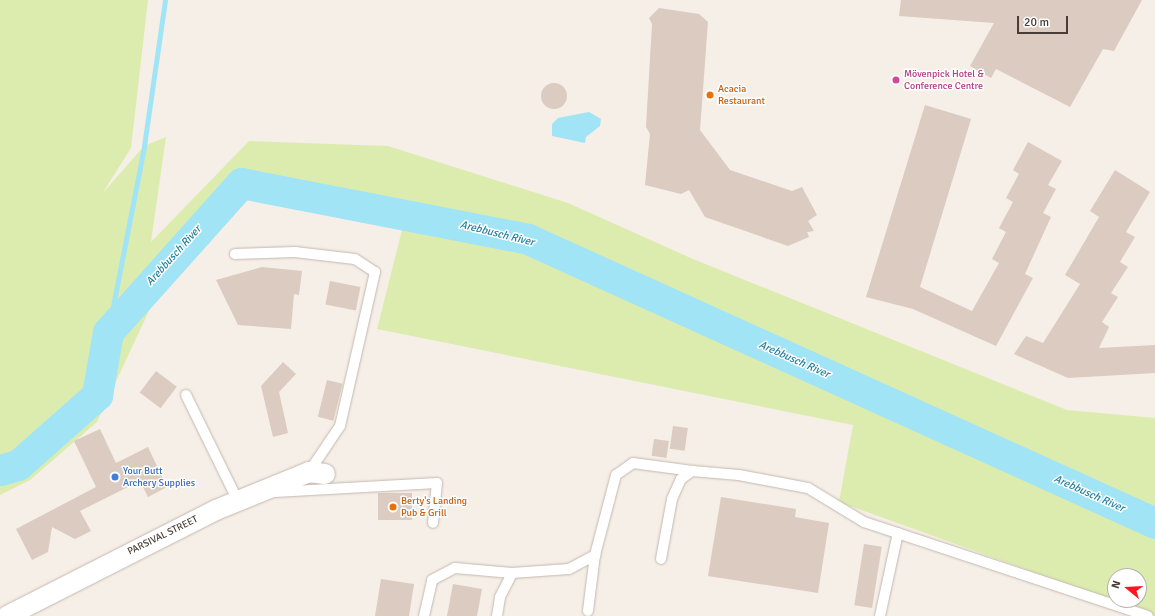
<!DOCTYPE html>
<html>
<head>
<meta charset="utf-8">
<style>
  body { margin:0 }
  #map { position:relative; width:1155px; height:616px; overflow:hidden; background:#f5efe8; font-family:Signika,sans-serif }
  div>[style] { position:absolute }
  .green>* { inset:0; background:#dcecae }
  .water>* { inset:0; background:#a1e4f6 }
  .stream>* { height:5px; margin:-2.5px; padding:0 2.5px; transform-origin:2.5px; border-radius:2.5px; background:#a1e4f6 }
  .river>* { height:31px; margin:-15.5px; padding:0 15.5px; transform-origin:15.5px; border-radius:15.5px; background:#a1e4f6 }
  .building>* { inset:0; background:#dbcbc0; transform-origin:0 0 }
  .round { border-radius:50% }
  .roads { filter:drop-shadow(0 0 1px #c5b7ad) drop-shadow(0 0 1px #c5b7ad) }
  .lane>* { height:10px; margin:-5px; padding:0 5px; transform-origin:5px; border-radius:5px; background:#fff }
  .street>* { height:20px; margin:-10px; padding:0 10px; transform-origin:10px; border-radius:10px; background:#fff }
  .dots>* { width:11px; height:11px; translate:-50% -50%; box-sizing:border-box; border:2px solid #fff; border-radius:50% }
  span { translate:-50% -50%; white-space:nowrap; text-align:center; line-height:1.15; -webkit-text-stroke:3px #fff; paint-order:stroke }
  .hotel-label { font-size:10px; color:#b23c85 }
  .left { translate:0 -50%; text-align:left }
  .food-label { font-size:10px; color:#c56008 }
  .shop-label { font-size:10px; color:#366cbe }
  .street-label { font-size:10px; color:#493e36 }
  .water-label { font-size:11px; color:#22809b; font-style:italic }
  .north { position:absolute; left:1107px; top:568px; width:40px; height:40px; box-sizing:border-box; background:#fff; border:1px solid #b6b2af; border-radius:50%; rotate:288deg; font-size:11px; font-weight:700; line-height:16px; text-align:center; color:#493e36 }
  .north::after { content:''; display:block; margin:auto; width:14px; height:18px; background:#ff1520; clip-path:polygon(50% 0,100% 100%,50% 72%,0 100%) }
  .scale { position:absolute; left:1017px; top:16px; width:51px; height:18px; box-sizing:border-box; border:2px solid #493e36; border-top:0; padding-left:5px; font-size:12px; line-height:14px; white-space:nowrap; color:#493e36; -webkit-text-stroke:3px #fff; paint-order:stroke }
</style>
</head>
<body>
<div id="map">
  <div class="green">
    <i style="clip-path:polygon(evenodd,0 0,148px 0,131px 148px,102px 194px,144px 146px,166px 137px,151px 242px,249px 141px,388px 146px,568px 203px,693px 259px,1067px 410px,1155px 418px,1155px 616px,839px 502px,853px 425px,377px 329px,404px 222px,246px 188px,196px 237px,162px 283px,97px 422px,30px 480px,0 495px,0 0,1115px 576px,1139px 576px,1139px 600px,1115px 600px,1115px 576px)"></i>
  </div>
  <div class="water">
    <i style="clip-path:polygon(589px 112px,601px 119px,600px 126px,586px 137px,585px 143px,552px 136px,552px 124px,558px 118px)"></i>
  </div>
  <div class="stream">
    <i style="left:108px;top:332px;width:189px;rotate:-79deg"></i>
    <i style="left:144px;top:146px;width:148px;rotate:-81.8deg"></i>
  </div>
  <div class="river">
    <i style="left:0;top:470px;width:19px;rotate:-16deg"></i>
    <i style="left:18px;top:465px;width:106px;rotate:-41.5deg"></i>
    <i style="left:97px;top:395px;width:64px;rotate:-80.1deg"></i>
    <i style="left:108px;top:332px;width:200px;rotate:-48.2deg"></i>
    <i style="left:241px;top:183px;width:292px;rotate:11deg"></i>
    <i style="left:528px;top:239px;width:688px;rotate:24.37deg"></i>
  </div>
  <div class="building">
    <i style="clip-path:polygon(901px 0,1142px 0,1114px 51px,1103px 49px,1070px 107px,996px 69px,991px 78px,970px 66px,994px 23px,899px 16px)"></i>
    <i style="clip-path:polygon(659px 8px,699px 14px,708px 22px,700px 130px,730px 170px,792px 191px,802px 187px,817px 215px,808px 221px,814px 231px,807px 232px,809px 237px,788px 246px,705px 217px,689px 190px,681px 194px,645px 185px,650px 134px,646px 127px,652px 24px,649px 18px)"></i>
    <i class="round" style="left:541px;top:83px;width:26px;height:26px"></i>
    <i style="clip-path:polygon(925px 105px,971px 119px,920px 287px,972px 311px,999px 263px,992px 259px,1006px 232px,999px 228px,1013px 202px,1006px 198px,1019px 174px,1013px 170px,1028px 142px,1062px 161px,1048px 185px,1056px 189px,1043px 213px,1051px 217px,1025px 274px,1033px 278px,996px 346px,913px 309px,866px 297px)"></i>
    <i style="clip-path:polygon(1115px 170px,1150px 192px,1126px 232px,1135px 237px,1120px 262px,1128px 267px,1111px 293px,1118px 297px,1102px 322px,1109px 327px,1099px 348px,1155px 345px,1155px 373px,1068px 378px,1014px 354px,1026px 336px,1043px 343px,1080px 284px,1065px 275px,1099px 217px,1090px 211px)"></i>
    <i style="clip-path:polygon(262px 267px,302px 271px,299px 295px,294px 294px,291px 329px,238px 325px,216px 280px)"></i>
    <i style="left:330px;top:281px;width:31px;height:24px;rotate:11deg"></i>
    <i style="clip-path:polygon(283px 362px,296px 374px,279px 392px,288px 433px,273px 437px,261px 386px)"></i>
    <i style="left:156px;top:371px;width:26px;height:27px;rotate:37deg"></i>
    <i style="left:327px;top:380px;width:16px;height:38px;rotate:14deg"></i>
    <i style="left:673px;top:426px;width:15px;height:23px;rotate:8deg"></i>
    <i style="clip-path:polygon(100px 429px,116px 463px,148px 447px,167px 487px,148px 497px,140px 481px,80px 511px,91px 531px,75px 539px,52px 527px,48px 552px,32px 560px,16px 529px,96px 487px,74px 441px)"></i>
    <i style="left:654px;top:439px;width:15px;height:17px;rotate:8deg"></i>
    <i style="left:412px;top:493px;width:27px;height:34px;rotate:90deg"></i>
    <i style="clip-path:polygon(721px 497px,796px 509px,795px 517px,829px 523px,818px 593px,708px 576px)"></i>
    <i style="left:864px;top:544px;width:18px;height:62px;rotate:9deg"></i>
    <i style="clip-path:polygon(381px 579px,414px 584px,409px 616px,375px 616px)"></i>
    <i style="clip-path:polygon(453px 584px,482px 589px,477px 616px,447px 616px)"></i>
  </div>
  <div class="roads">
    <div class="lane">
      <i style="left:235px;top:254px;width:60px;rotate:-1.9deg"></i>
      <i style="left:295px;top:252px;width:60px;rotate:6.7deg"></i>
      <i style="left:355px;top:259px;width:24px;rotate:33deg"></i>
      <i style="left:375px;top:272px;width:158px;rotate:102.8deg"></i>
      <i style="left:340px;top:426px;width:55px;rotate:124deg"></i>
      <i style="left:186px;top:395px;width:118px;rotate:63.9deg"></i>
      <i style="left:275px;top:492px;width:162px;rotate:-3.2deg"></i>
      <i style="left:437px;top:483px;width:40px;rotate:95.7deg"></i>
      <i style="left:661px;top:559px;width:61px;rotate:-79.6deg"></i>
      <i style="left:672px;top:499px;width:22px;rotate:-66deg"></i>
      <i style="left:681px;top:479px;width:14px;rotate:-36deg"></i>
      <i style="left:692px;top:471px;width:47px;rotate:4.9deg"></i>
      <i style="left:739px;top:475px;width:70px;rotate:10.7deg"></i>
      <i style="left:808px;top:488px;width:66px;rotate:31.3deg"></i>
      <i style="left:864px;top:522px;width:299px;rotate:18.3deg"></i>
      <i style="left:588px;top:611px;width:56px;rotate:-82.9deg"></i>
      <i style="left:424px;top:616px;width:37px;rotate:-77deg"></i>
      <i style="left:432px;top:580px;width:26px;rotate:-28deg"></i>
      <i style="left:455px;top:568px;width:57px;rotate:5deg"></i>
      <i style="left:512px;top:573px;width:57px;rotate:-4deg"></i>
      <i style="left:569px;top:569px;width:30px;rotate:-28deg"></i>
      <i style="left:595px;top:555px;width:83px;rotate:-75.3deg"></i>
      <i style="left:616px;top:475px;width:21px;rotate:-35deg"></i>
      <i style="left:633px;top:463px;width:60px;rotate:7.7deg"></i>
      <i style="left:497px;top:616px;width:19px;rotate:-81deg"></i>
      <i style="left:500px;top:597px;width:27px;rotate:-63deg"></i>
      <i style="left:880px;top:616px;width:85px;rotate:-77.8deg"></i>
    </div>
    <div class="street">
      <i style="left:7px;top:616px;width:234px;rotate:-26.9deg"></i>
      <i style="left:216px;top:510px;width:100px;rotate:-22.2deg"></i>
      <i style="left:309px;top:472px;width:16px;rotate:7deg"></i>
    </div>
  </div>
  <div class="dots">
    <i style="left:896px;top:80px;background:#d1479c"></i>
    <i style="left:710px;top:95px;background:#e8710a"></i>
    <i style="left:115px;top:477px;background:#3f7fe0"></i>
    <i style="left:393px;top:507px;background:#e8710a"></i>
  </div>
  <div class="hotel-label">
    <span class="left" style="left:904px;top:80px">Mövenpick Hotel &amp;<br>Conference Centre</span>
  </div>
  <div class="food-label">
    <span class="left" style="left:718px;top:95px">Acacia<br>Restaurant</span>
    <span class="left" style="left:401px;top:507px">Berty's Landing<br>Pub &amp; Grill</span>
  </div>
  <div class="shop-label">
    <span class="left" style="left:123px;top:477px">Your Butt<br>Archery Supplies</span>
  </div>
  <div class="street-label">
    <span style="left:163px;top:536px;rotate:-26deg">PARSIVAL STREET</span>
  </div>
  <div class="water-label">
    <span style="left:497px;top:234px;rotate:14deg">Arebbusch River</span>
    <span style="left:174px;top:256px;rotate:-48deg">Arebbusch River</span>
    <span style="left:794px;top:360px;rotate:24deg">Arebbusch River</span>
    <span style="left:1089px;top:494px;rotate:24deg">Arebbusch River</span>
  </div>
  <div class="north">N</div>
  <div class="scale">20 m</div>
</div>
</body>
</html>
